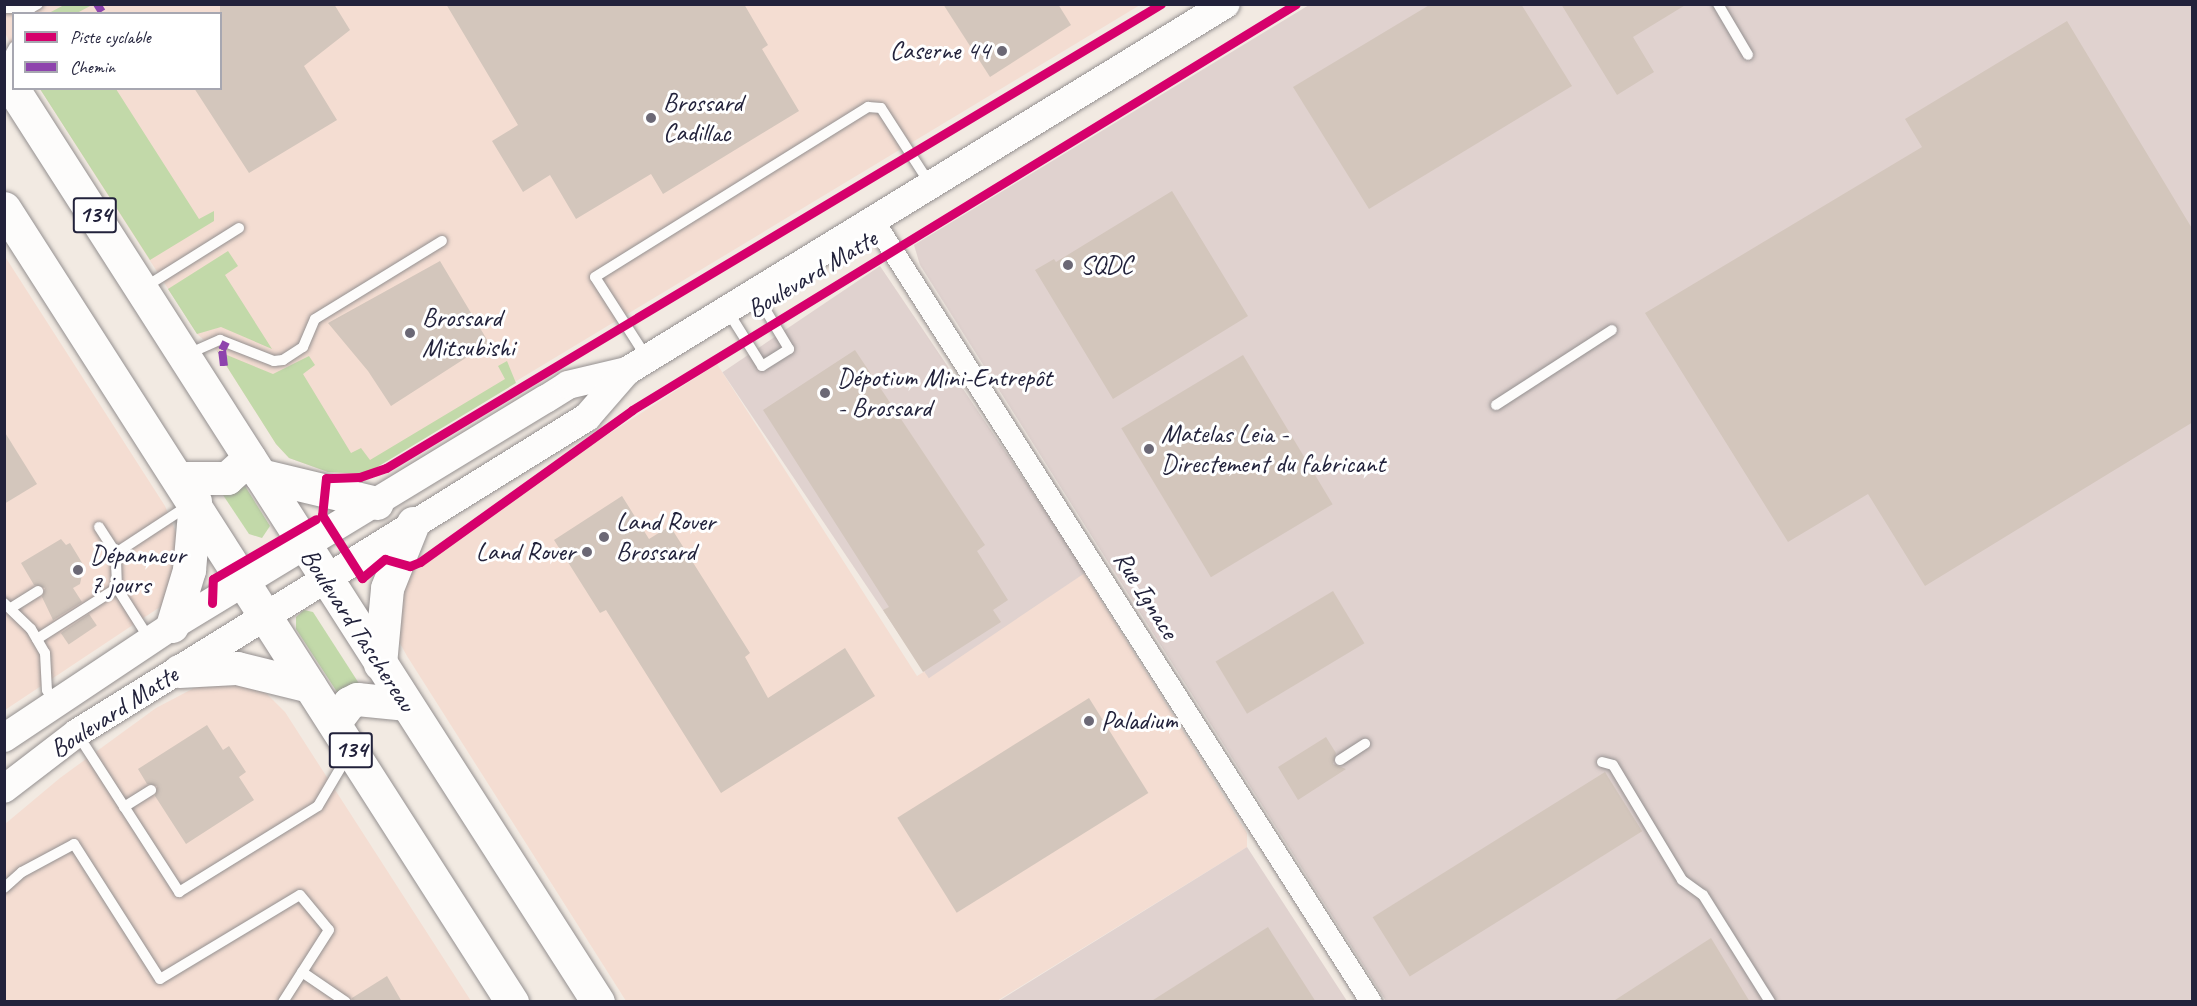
<!DOCTYPE html>
<html>
<head>
<meta charset="utf-8">
<style>
  body { margin:0 }
  #map { position:relative; width:2197px; height:1006px; overflow:hidden; background:#f2eae2; font-family:Caveat,sans-serif }
  div>[style] { position:absolute }
  .built>* { inset:0; background:#f4ddd2 }
  .industrial>* { inset:0; background:#e0d2cf; transform-origin:0 0 }
  .green>* { inset:0; background:#c2d9a9 }
  .building>* { inset:0; background:#d3c6bc; transform-origin:0 0 }
  .roads { filter:drop-shadow(0 0 2px #949090) drop-shadow(0 0 2px #949090) }
  .service>* { height:10px; margin:-5px; padding:0 5px; transform-origin:5px; border-radius:5px; background:#fdfcfb }
  .minor>* { height:21px; margin:-10.5px; padding:0 10.5px; transform-origin:10.5px; border-radius:10.5px; background:#fdfcfb }
  .secondary>* { height:28px; margin:-14px; padding:0 14px; transform-origin:14px; border-radius:14px; background:#fdfcfb }
  .primary>* { height:33px; margin:-16.5px; padding:0 16.5px; transform-origin:16.5px; border-radius:16.5px; background:#fdfcfb }
  .quiet>* { height:8px; margin-top:-4px; transform-origin:0; background:repeating-linear-gradient(90deg,#8e44ad 0 15px,transparent 0 23px) }
  .cycleway>* { height:9px; margin:-4.5px; padding:0 4.5px; transform-origin:4.5px; border-radius:4.5px; background:#d6006c }
  .dots>* { width:16px; height:16px; translate:-50% -50%; box-sizing:border-box; border:3px solid #fff; border-radius:50% }
  span { translate:-50% -50%; white-space:nowrap; text-align:center; line-height:1.15; -webkit-text-stroke:6px #fff; paint-order:stroke }
  .shield-label span { padding:2px 4px; background:#fff; border:2px solid; border-radius:4px; -webkit-text-stroke-width:0 }
  .shield-label { font-size:24px; color:#22223b; font-weight:700 }
  .poi-label { font-size:26px; color:#22223b }
  .right { translate:-100% -50%; text-align:right }
  .left { translate:0 -50%; text-align:left }
  .street-label { font-size:26px; color:#22223b }
  .frame { position:absolute; inset:0; border:6px solid #22223b; pointer-events:none }
  .legend { position:absolute; left:12px; top:12px; width:210px; height:78px; box-sizing:border-box; background:#fff; border:2px solid #a7a7b1; margin:0; padding:8px 10px; list-style:none; font-size:18px; color:#22223b }
  .legend li { display:flex; align-items:center; gap:12px; height:30px }
  .legend b { width:30px; border:2px solid #a7a7b1 }
</style>
</head>
<body>
<div id="map">
  <div class="built">
    <i style="clip-path:polygon(5px 4px,1140px 5px,362px 474px,328px 472px,289px 458px,276px 444px,217px 351px,197px 334px,40px 89px,220px 88px,220px 14px,14px 14px,13px 48px,5px 33px)"></i>
    <i style="clip-path:polygon(4px 255px,165px 506px,181px 545px,163px 605px,5px 710px)"></i>
    <i style="clip-path:polygon(717px 364px,917px 676px,1084px 573px,1247px 833px,1247px 847px,997px 1001px,626px 1001px,407px 656px,397px 638px,403px 568px,417px 570px,510px 504px,522px 490px)"></i>
    <i style="clip-path:polygon(224px 682px,250px 685px,267px 694px,285px 712px,471px 1001px,5px 1002px,5px 824px,60px 778px,156px 708px,194px 688px)"></i>
  </div>
  <div class="industrial">
    <i style="clip-path:polygon(1309px 5px,2192px 5px,2192px 1001px,1386px 1001px,920px 265px,914px 245px)"></i>
    <i style="left:880px;top:266px;width:369px;height:190px;rotate:56deg"></i>
    <i style="clip-path:polygon(1247px 847px,1347px 1001px,997px 1002px)"></i>
  </div>
  <div class="green">
    <i style="clip-path:polygon(64px 5px,64px 4px,92px 5px,77px 13px,49px 13px)"></i>
    <i style="clip-path:polygon(40px 89px,116px 89px,199px 219px,214px 211px,214px 221px,150px 260px)"></i>
    <i style="clip-path:polygon(228px 251px,238px 266px,225px 275px,272px 349px,221px 327px,197px 334px,168px 289px)"></i>
    <i style="clip-path:polygon(217px 351px,273px 374px,309px 356px,315px 365px,303px 374px,351px 453px,361px 448px,370px 460px,505px 379px,498px 366px,507px 361px,516px 383px,374px 469px,362px 474px,328px 472px,289px 458px,276px 444px)"></i>
    <i style="clip-path:polygon(245px 486px,270px 526px,262px 538px,249px 534px,223px 495px,223px 492px)"></i>
    <i style="clip-path:polygon(304px 610px,313px 612px,360px 685px,337px 692px,296px 629px,296px 617px)"></i>
  </div>
  <div class="building">
    <i style="clip-path:polygon(220px 4px,334px 4px,350px 30px,304px 66px,337px 120px,249px 173px,194px 88px,220px 88px)"></i>
    <i style="clip-path:polygon(446px 4px,744px 4px,768px 45px,762px 49px,799px 111px,663px 194px,651px 174px,576px 219px,550px 175px,523px 192px,492px 141px,518px 125px)"></i>
    <i style="clip-path:polygon(943px 4px,1058px 4px,1071px 25px,990px 77px)"></i>
    <i style="clip-path:polygon(1431px 4px,1521px 4px,1572px 86px,1369px 209px,1293px 87px)"></i>
    <i style="clip-path:polygon(1561px 4px,1687px 4px,1633px 37px,1654px 72px,1617px 95px)"></i>
    <i style="clip-path:polygon(2067px 21px,2193px 230px,2193px 422px,1925px 586px,1868px 494px,1788px 542px,1645px 313px,1922px 147px,1905px 119px)"></i>
    <i style="clip-path:polygon(1172px 191px,1248px 316px,1113px 399px,1035px 270px,1054px 259px,1056px 262px)"></i>
    <i style="clip-path:polygon(440px 261px,489px 343px,391px 406px,368px 371px,328px 323px)"></i>
    <i style="clip-path:polygon(855px 350px,985px 545px,977px 551px,1008px 600px,993px 610px,1001px 622px,923px 672px,883px 610px,889px 607px,763px 410px)"></i>
    <i style="left:1243px;top:355px;width:174px;height:142px;rotate:59deg"></i>
    <i style="clip-path:polygon(4px 431px,37px 484px,4px 504px)"></i>
    <i style="clip-path:polygon(622px 496px,649px 539px,670px 526px,750px 653px,745px 657px,768px 698px,845px 648px,875px 696px,721px 793px,606px 610px,600px 613px,554px 540px)"></i>
    <i style="clip-path:polygon(61px 539px,66px 545px,70px 543px,84px 566px,80px 584px,73px 588px,82px 602px,53px 620px,42px 597px,45px 588px,34px 585px,21px 563px)"></i>
    <i style="left:1333px;top:591px;width:61px;height:137px;rotate:59deg"></i>
    <i style="left:89px;top:614px;width:14px;height:34px;rotate:56deg"></i>
    <i style="left:1089px;top:698px;width:112px;height:226px;rotate:58deg"></i>
    <i style="clip-path:polygon(207px 725px,223px 750px,229px 746px,246px 772px,239px 777px,254px 800px,186px 844px,155px 796px,157px 786px,147px 784px,138px 769px)"></i>
    <i style="clip-path:polygon(1326px 737px,1336px 753px,1333px 764px,1346px 769px,1298px 800px,1278px 767px)"></i>
    <i style="left:1605px;top:772px;width:70px;height:274px;rotate:58deg"></i>
    <i style="clip-path:polygon(1268px 927px,1316px 1002px,1150px 1002px)"></i>
    <i style="clip-path:polygon(1711px 938px,1750px 1002px,1612px 1002px)"></i>
    <i style="clip-path:polygon(387px 976px,402px 1002px,353px 1002px,352px 998px)"></i>
  </div>
  <div class="roads">
    <div class="service">
      <i style="left:1718px;top:4px;width:59px;rotate:59.5deg"></i>
      <i style="left:4px;top:8px;width:27px"></i>
      <i style="left:31px;top:8px;width:8px;rotate:-30deg"></i>
      <i style="left:4px;top:65px;width:21px;rotate:-61deg"></i>
      <i style="left:145px;top:287px;width:111px;rotate:-32.1deg"></i>
      <i style="left:727px;top:310px;width:66px;rotate:58deg"></i>
      <i style="left:762px;top:366px;width:32px;rotate:-32deg"></i>
      <i style="left:789px;top:349px;width:64px;rotate:-121deg"></i>
      <i style="left:188px;top:354px;width:35px;rotate:-24deg"></i>
      <i style="left:220px;top:340px;width:58px;rotate:21.3deg"></i>
      <i style="left:274px;top:361px;width:9px;rotate:-6deg"></i>
      <i style="left:283px;top:360px;width:24px;rotate:-33deg"></i>
      <i style="left:303px;top:347px;width:30px;rotate:-67deg"></i>
      <i style="left:315px;top:319px;width:149px;rotate:-31.6deg"></i>
      <i style="left:647px;top:358px;width:96px;rotate:-122.7deg"></i>
      <i style="left:595px;top:277px;width:322px;rotate:-31.9deg"></i>
      <i style="left:868px;top:107px;width:13px;rotate:4deg"></i>
      <i style="left:881px;top:108px;width:90px;rotate:57.2deg"></i>
      <i style="left:1496px;top:405px;width:138px;rotate:-32.9deg"></i>
      <i style="left:99px;top:527px;width:31px;rotate:57deg"></i>
      <i style="left:4px;top:603px;width:37px;rotate:44deg"></i>
      <i style="left:31px;top:629px;width:28px;rotate:60deg"></i>
      <i style="left:45px;top:653px;width:37px;rotate:87deg"></i>
      <i style="left:47px;top:690px;width:15px;rotate:62deg"></i>
      <i style="left:11px;top:608px;width:32px;rotate:-32deg"></i>
      <i style="left:37px;top:639px;width:95px;rotate:-32.5deg"></i>
      <i style="left:150px;top:640px;width:62px;rotate:-122.4deg"></i>
      <i style="left:117px;top:588px;width:35px;rotate:-92deg"></i>
      <i style="left:116px;top:553px;width:87px;rotate:-33.3deg"></i>
      <i style="left:78px;top:735px;width:187px;rotate:57.2deg"></i>
      <i style="left:179px;top:892px;width:163px;rotate:-31.7deg"></i>
      <i style="left:318px;top:806px;width:59px;rotate:-59.5deg"></i>
      <i style="left:1340px;top:760px;width:30px;rotate:-33deg"></i>
      <i style="left:1602px;top:762px;width:11px;rotate:15deg"></i>
      <i style="left:1613px;top:765px;width:134px;rotate:59deg"></i>
      <i style="left:1682px;top:880px;width:26px;rotate:36deg"></i>
      <i style="left:1703px;top:895px;width:126px;rotate:57.9deg"></i>
      <i style="left:124px;top:807px;width:32px;rotate:-32deg"></i>
      <i style="left:4px;top:888px;width:24px;rotate:-42deg"></i>
      <i style="left:22px;top:872px;width:59px;rotate:-28.3deg"></i>
      <i style="left:74px;top:844px;width:160px;rotate:57.5deg"></i>
      <i style="left:160px;top:979px;width:163px;rotate:-31deg"></i>
      <i style="left:300px;top:895px;width:45px;rotate:50.4deg"></i>
      <i style="left:329px;top:930px;width:85px;rotate:122.6deg"></i>
      <i style="left:302px;top:972px;width:53px;rotate:34.3deg"></i>
    </div>
    <div class="minor">
      <i style="left:873px;top:220px;width:927px;rotate:57.51deg"></i>
    </div>
    <div class="secondary">
      <i style="left:4px;top:738px;width:202px;rotate:-33.7deg"></i>
      <i style="left:172px;top:626px;width:437px;rotate:-31.3deg"></i>
      <i style="left:546px;top:399px;width:26px;rotate:-32deg"></i>
      <i style="left:568px;top:385px;width:61px;rotate:-13.3deg"></i>
      <i style="left:627px;top:371px;width:702px;rotate:-31.5deg"></i>
      <i style="left:4px;top:789px;width:92px;rotate:-37.5deg"></i>
      <i style="left:77px;top:733px;width:600px;rotate:-31.78deg"></i>
      <i style="left:587px;top:417px;width:61px;rotate:-49deg"></i>
    </div>
    <div class="primary">
      <i style="left:4px;top:75px;width:1101px;rotate:57.35deg"></i>
      <i style="left:4px;top:208px;width:943px;rotate:57.39deg"></i>
      <i style="left:260px;top:475px;width:120px;rotate:13.5deg"></i>
      <i style="left:179px;top:478px;width:48px"></i>
      <i style="left:227px;top:478px;width:30px;rotate:-42deg"></i>
      <i style="left:172px;top:626px;width:59px;rotate:-73.1deg"></i>
      <i style="left:189px;top:570px;width:69px;rotate:-85deg"></i>
      <i style="left:380px;top:664px;width:76px;rotate:-84.7deg"></i>
      <i style="left:387px;top:588px;width:70px;rotate:-68.2deg"></i>
      <i style="left:179px;top:671px;width:58px;rotate:-3deg"></i>
      <i style="left:237px;top:668px;width:75px;rotate:13.9deg"></i>
      <i style="left:334px;top:723px;width:25px;rotate:-53deg"></i>
      <i style="left:349px;top:703px;width:9px;rotate:-27deg"></i>
      <i style="left:357px;top:699px;width:48px;rotate:5.9deg"></i>
    </div>
  </div>
  <div class="quiet">
    <i style="left:97px;top:4px;width:9px;rotate:58deg"></i>
    <i style="left:224px;top:366px;width:16px;rotate:-97deg"></i>
    <i style="left:222px;top:350px;width:9px;rotate:-63deg"></i>
  </div>
  <div class="cycleway">
    <i style="left:1161px;top:4px;width:903px;rotate:149.09deg"></i>
    <i style="left:386px;top:468px;width:28px;rotate:161deg"></i>
    <i style="left:360px;top:477px;width:34px;rotate:178deg"></i>
    <i style="left:326px;top:478px;width:37px;rotate:96deg"></i>
    <i style="left:322px;top:515px;width:75px;rotate:57.6deg"></i>
    <i style="left:362px;top:578px;width:30px;rotate:-40deg"></i>
    <i style="left:385px;top:559px;width:26px;rotate:16deg"></i>
    <i style="left:410px;top:566px;width:11px;rotate:-22deg"></i>
    <i style="left:420px;top:562px;width:261px;rotate:-35.6deg"></i>
    <i style="left:632px;top:410px;width:778px;rotate:-31.44deg"></i>
    <i style="left:212px;top:603px;width:24px;rotate:-88deg"></i>
    <i style="left:213px;top:579px;width:119px;rotate:-30.2deg"></i>
  </div>
  <div class="dots">
    <i style="left:1002px;top:51px;background:#6b6875"></i>
    <i style="left:651px;top:118px;background:#6b6875"></i>
    <i style="left:1068px;top:265px;background:#6b6875"></i>
    <i style="left:410px;top:333px;background:#6b6875"></i>
    <i style="left:825px;top:393px;background:#6b6875"></i>
    <i style="left:1149px;top:449px;background:#6b6875"></i>
    <i style="left:604px;top:537px;background:#6b6875"></i>
    <i style="left:587px;top:552px;background:#6b6875"></i>
    <i style="left:78px;top:570px;background:#6b6875"></i>
    <i style="left:1089px;top:721px;background:#6b6875"></i>
  </div>
  <div class="shield-label">
    <span style="left:95px;top:215px">134</span>
    <span style="left:351px;top:750px">134</span>
  </div>
  <div class="poi-label">
    <span class="right" style="left:990px;top:51px">Caserne 44</span>
    <span class="left" style="left:663px;top:118px">Brossard<br>Cadillac</span>
    <span class="left" style="left:1080px;top:265px">SQDC</span>
    <span class="left" style="left:422px;top:333px">Brossard<br>Mitsubishi</span>
    <span class="left" style="left:837px;top:393px">Dépotium Mini-Entrepôt<br>- Brossard</span>
    <span class="left" style="left:1161px;top:449px">Matelas Leia -<br>Directement du fabricant</span>
    <span class="left" style="left:616px;top:537px">Land Rover<br>Brossard</span>
    <span class="right" style="left:575px;top:552px">Land Rover</span>
    <span class="left" style="left:90px;top:570px">Dépanneur<br>7 jours</span>
    <span class="left" style="left:1101px;top:721px">Paladium</span>
  </div>
  <div class="street-label">
    <span style="left:812px;top:274px;rotate:-31deg">Boulevard Matte</span>
    <span style="left:1146px;top:595px;rotate:58deg">Rue Ignace</span>
    <span style="left:358px;top:630px;rotate:57deg">Boulevard Taschereau</span>
    <span style="left:114px;top:712px;rotate:-33deg">Boulevard Matte</span>
  </div>
  <div class="frame"></div>
  <ul class="legend">
  <li><b style="height:8px;background:#d6006c"></b>Piste cyclable</li>
  <li><b style="height:8px;background:#8e44ad"></b>Chemin</li>
  </ul>
</div>
</body>
</html>
